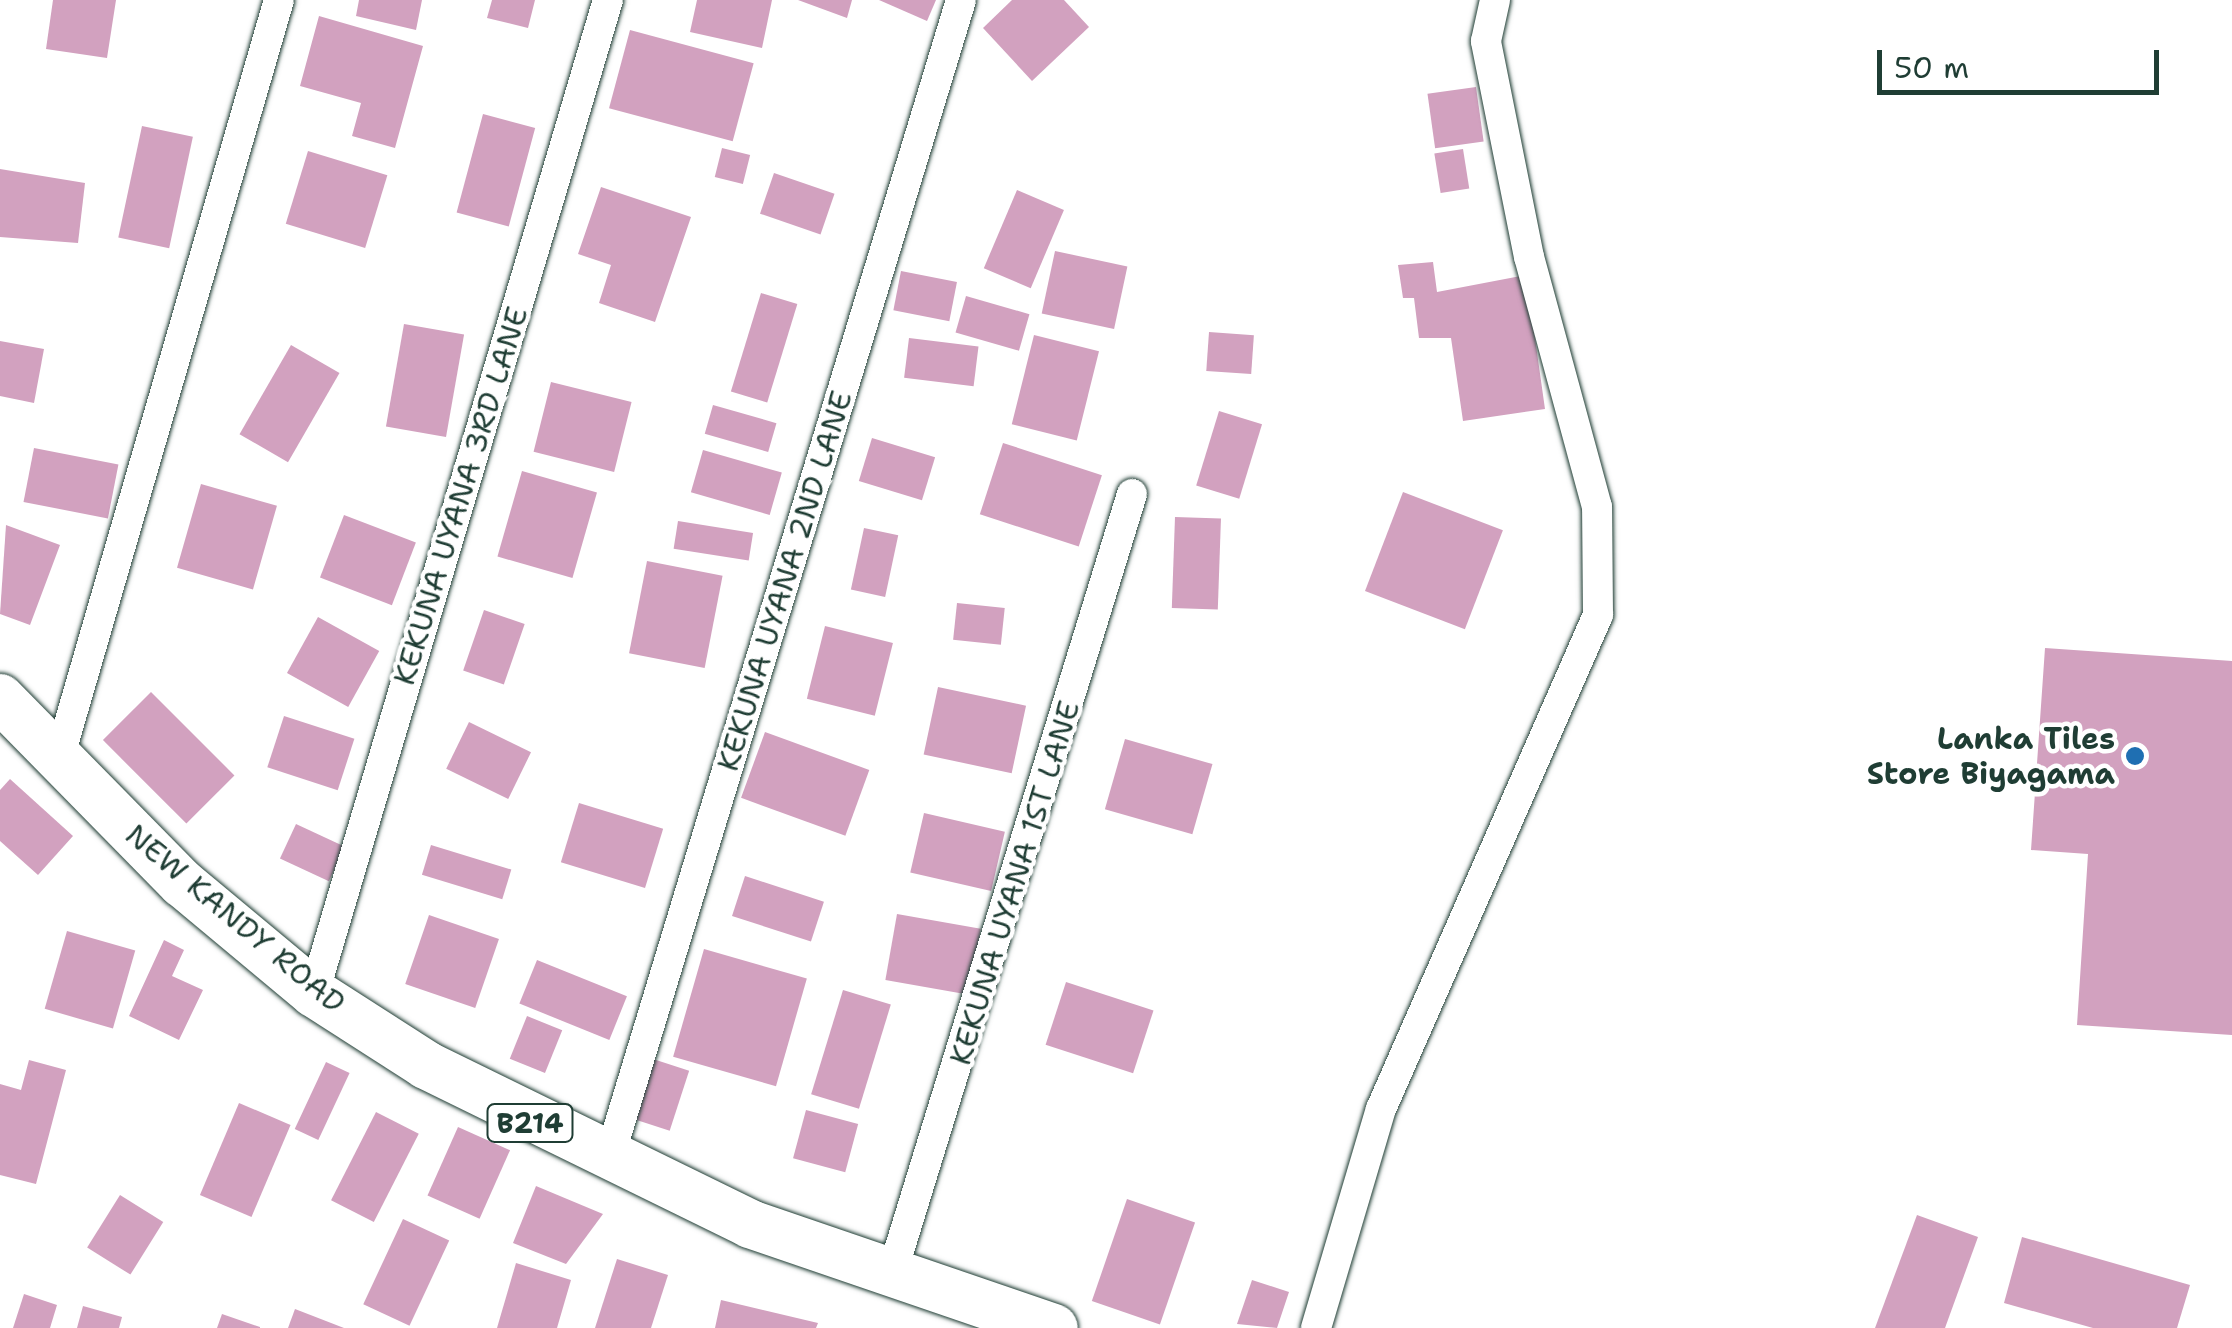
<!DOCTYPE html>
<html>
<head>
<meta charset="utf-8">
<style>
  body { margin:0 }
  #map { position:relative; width:2232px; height:1328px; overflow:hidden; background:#fff; font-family:"Shantell Sans",sans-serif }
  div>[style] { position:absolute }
  .building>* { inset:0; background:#d2a1bf; transform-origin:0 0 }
  .roads { filter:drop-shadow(0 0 2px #1f3d34) drop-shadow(0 0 2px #1f3d34) }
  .minor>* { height:30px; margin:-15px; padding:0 15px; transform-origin:15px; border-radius:15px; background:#fff }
  .primary>* { height:48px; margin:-24px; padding:0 24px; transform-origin:24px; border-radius:24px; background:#fff }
  .dots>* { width:28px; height:28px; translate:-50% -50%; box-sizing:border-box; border:5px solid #fff; border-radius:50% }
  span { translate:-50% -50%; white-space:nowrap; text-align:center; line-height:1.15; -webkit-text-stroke:9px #fff; paint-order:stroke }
  .shield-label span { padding:2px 8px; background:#fff; border:2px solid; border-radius:8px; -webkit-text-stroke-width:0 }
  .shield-label { font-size:28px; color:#1f3d34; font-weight:700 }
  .street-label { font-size:30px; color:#1f3d34 }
  .poi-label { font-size:30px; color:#1f3d34; font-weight:700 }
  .right { translate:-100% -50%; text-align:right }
  .scale { position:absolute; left:1877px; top:50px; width:282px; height:45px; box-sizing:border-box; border:5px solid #1f3d34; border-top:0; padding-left:12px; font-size:30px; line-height:35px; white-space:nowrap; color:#1f3d34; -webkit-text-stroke:8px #fff; paint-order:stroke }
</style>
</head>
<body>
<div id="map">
  <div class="building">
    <i style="clip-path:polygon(53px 0,116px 0,107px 58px,46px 49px)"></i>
    <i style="clip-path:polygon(359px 0,422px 0,416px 30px,356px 16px)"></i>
    <i style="clip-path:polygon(492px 0,535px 0,528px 28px,487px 18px)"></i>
    <i style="clip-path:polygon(697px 0,772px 0,762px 48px,690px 32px)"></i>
    <i style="clip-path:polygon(798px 0,852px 0,847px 18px)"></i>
    <i style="clip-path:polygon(879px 0,936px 0,927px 21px)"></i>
    <i style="clip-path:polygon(1012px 0,1064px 0,1089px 27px,1032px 81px,983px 28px)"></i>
    <i style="clip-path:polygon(319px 16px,423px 46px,395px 148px,352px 136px,361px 103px,300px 86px)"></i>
    <i style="left:630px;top:30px;width:128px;height:81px;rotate:15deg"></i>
    <i style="left:1476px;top:87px;width:55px;height:49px;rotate:82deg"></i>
    <i style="left:483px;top:114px;width:54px;height:102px;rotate:15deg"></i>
    <i style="left:142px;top:126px;width:52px;height:114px;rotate:12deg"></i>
    <i style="left:722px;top:148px;width:29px;height:30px;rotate:14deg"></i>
    <i style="left:1463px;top:149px;width:40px;height:29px;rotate:81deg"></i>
    <i style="left:308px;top:151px;width:83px;height:76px;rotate:17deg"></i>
    <i style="clip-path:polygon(0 169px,85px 183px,78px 243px,0 237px)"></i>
    <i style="left:774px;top:173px;width:64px;height:43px;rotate:19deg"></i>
    <i style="clip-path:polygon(601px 187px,691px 217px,655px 322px,599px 303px,611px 265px,578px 254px)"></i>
    <i style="left:1017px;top:190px;width:51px;height:85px;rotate:23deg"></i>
    <i style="left:1055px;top:251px;width:74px;height:64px;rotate:12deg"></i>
    <i style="clip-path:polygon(1433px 262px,1437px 292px,1526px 275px,1545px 409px,1463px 421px,1451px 338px,1419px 338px,1414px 298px,1403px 298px,1398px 265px)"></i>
    <i style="left:901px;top:271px;width:57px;height:40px;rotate:11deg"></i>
    <i style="left:761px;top:293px;width:38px;height:103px;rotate:17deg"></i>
    <i style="left:966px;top:296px;width:66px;height:38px;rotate:16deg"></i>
    <i style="left:404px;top:324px;width:61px;height:104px;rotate:10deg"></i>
    <i style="left:1209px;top:332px;width:45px;height:39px;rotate:4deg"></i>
    <i style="left:1034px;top:335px;width:67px;height:92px;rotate:14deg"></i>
    <i style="left:909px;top:338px;width:70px;height:40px;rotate:7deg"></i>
    <i style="clip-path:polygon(0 341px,44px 349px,34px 403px,0 396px)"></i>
    <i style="left:291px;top:345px;width:56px;height:103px;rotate:30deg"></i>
    <i style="left:551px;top:382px;width:83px;height:72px;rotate:14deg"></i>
    <i style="left:713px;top:405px;width:66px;height:30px;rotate:16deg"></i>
    <i style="left:1219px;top:411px;width:45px;height:78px;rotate:17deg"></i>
    <i style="left:872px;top:438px;width:66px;height:45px;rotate:17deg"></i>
    <i style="left:1003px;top:443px;width:104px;height:75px;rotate:18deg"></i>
    <i style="left:34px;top:448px;width:86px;height:55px;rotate:11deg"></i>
    <i style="left:703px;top:450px;width:82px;height:44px;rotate:16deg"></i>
    <i style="left:522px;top:471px;width:78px;height:89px;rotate:16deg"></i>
    <i style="left:201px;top:484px;width:79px;height:87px;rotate:16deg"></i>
    <i style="left:1403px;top:492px;width:107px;height:106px;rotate:21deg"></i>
    <i style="left:344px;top:515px;width:77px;height:67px;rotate:21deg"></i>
    <i style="left:1175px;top:517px;width:46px;height:91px;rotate:2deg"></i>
    <i style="left:678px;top:521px;width:76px;height:28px;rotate:9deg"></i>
    <i style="clip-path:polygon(6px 525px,60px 545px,30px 625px,0 614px)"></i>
    <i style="left:864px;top:528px;width:35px;height:63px;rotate:12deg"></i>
    <i style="left:647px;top:561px;width:77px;height:94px;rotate:11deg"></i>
    <i style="left:957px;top:603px;width:48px;height:37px;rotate:6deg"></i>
    <i style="left:484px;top:610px;width:43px;height:64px;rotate:19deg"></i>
    <i style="left:318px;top:617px;width:70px;height:64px;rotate:29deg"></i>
    <i style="left:825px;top:626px;width:70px;height:75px;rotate:14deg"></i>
    <i style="clip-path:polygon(2045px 648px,2232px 661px,2232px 1035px,2077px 1025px,2088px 854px,2031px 850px)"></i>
    <i style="left:938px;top:687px;width:90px;height:69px;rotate:12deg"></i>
    <i style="left:151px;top:692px;width:118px;height:68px;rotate:45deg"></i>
    <i style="left:284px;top:716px;width:74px;height:54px;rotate:18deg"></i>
    <i style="left:469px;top:722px;width:69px;height:52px;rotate:26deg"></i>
    <i style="left:765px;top:732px;width:111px;height:70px;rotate:20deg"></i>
    <i style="left:1125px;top:739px;width:91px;height:73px;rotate:16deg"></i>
    <i style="clip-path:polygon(10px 779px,73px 836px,38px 875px,0 841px,0 790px)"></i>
    <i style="left:579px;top:803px;width:88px;height:62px;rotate:17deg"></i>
    <i style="left:924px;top:813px;width:83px;height:61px;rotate:13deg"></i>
    <i style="left:296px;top:824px;width:54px;height:38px;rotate:25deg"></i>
    <i style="left:431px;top:845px;width:84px;height:31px;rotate:17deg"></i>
    <i style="left:745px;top:876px;width:83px;height:42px;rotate:18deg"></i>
    <i style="left:897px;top:914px;width:85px;height:67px;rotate:10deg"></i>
    <i style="left:429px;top:915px;width:74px;height:73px;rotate:19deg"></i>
    <i style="left:67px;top:931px;width:71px;height:81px;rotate:16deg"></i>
    <i style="clip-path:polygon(164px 940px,184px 950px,172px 976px,203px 990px,179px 1040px,129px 1016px)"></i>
    <i style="left:704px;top:949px;width:107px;height:112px;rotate:16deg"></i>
    <i style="left:537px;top:960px;width:97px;height:47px;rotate:22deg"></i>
    <i style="left:1066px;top:982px;width:92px;height:66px;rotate:18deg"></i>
    <i style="left:843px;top:990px;width:50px;height:109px;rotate:17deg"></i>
    <i style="left:527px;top:1016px;width:38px;height:46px;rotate:22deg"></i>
    <i style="left:653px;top:1059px;width:38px;height:63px;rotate:18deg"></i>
    <i style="clip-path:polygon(29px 1060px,66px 1070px,36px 1184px,0 1175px,0 1084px,21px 1090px)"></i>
    <i style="left:326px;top:1062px;width:26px;height:74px;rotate:25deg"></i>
    <i style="left:239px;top:1103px;width:56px;height:100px;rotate:23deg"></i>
    <i style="left:806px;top:1110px;width:54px;height:50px;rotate:15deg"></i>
    <i style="left:376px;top:1112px;width:48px;height:99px;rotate:27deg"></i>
    <i style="left:458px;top:1127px;width:57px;height:75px;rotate:24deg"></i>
    <i style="clip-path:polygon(536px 1186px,603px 1214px,566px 1264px,513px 1243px)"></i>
    <i style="left:120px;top:1195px;width:51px;height:62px;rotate:32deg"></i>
    <i style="left:1127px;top:1199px;width:72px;height:108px;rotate:19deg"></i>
    <i style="clip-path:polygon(1917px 1215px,1978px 1237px,1945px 1328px,1875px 1328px)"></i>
    <i style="left:403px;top:1219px;width:51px;height:94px;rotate:25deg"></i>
    <i style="clip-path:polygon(2022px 1237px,2190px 1285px,2177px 1328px,2093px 1328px,2004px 1303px)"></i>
    <i style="clip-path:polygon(617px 1259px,668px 1275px,651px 1328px,595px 1328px)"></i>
    <i style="clip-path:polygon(516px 1263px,571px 1280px,557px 1328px,497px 1328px)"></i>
    <i style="clip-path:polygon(1252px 1280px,1289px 1292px,1277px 1328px,1237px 1324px)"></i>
    <i style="clip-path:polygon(24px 1294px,57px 1305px,50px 1328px,13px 1328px)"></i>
    <i style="clip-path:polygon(721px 1300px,818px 1323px,816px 1328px,715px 1328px)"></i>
    <i style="clip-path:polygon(83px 1306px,122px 1317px,119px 1328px,77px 1328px)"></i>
    <i style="clip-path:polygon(295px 1309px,344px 1328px,288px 1328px)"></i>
    <i style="clip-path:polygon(222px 1314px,260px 1327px,260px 1328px,217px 1328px)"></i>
  </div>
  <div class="roads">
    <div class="minor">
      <i style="left:58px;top:762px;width:793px;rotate:-73.83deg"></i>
      <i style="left:314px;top:993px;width:1036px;rotate:-73.51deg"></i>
      <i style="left:608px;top:1162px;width:1214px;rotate:-73.1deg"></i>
      <i style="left:893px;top:1270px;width:812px;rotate:-72.88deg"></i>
      <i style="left:1316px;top:1328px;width:228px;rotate:-73.5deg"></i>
      <i style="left:1381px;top:1109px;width:540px;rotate:-66.29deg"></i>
      <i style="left:1598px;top:615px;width:108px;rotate:-90.5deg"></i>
      <i style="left:1597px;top:507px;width:259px;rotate:-105.2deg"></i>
      <i style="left:1529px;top:257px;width:220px;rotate:-101.3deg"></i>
      <i style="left:1486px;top:41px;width:42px;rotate:-77.6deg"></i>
    </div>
    <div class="primary">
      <i style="left:0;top:698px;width:260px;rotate:45.5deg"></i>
      <i style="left:182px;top:883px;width:172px;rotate:39.8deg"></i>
      <i style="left:314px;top:993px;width:133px;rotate:32.7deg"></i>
      <i style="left:426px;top:1065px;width:361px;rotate:26.1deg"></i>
      <i style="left:750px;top:1224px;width:321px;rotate:18.9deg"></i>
    </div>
  </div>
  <div class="dots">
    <i style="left:2135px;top:756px;background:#1f6fb2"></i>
  </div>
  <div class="shield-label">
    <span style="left:530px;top:1123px">B214</span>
  </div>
  <div class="street-label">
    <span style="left:461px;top:496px;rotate:-73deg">KEKUNA UYANA 3RD LANE</span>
    <span style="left:785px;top:581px;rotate:-73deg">KEKUNA UYANA 2ND LANE</span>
    <span style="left:1015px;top:883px;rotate:-73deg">KEKUNA UYANA 1ST LANE</span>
    <span style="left:235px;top:919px;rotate:40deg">NEW KANDY ROAD</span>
  </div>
  <div class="poi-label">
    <span class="right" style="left:2115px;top:756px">Lanka Tiles<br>Store Biyagama</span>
  </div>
  <div class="scale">50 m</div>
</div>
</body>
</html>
